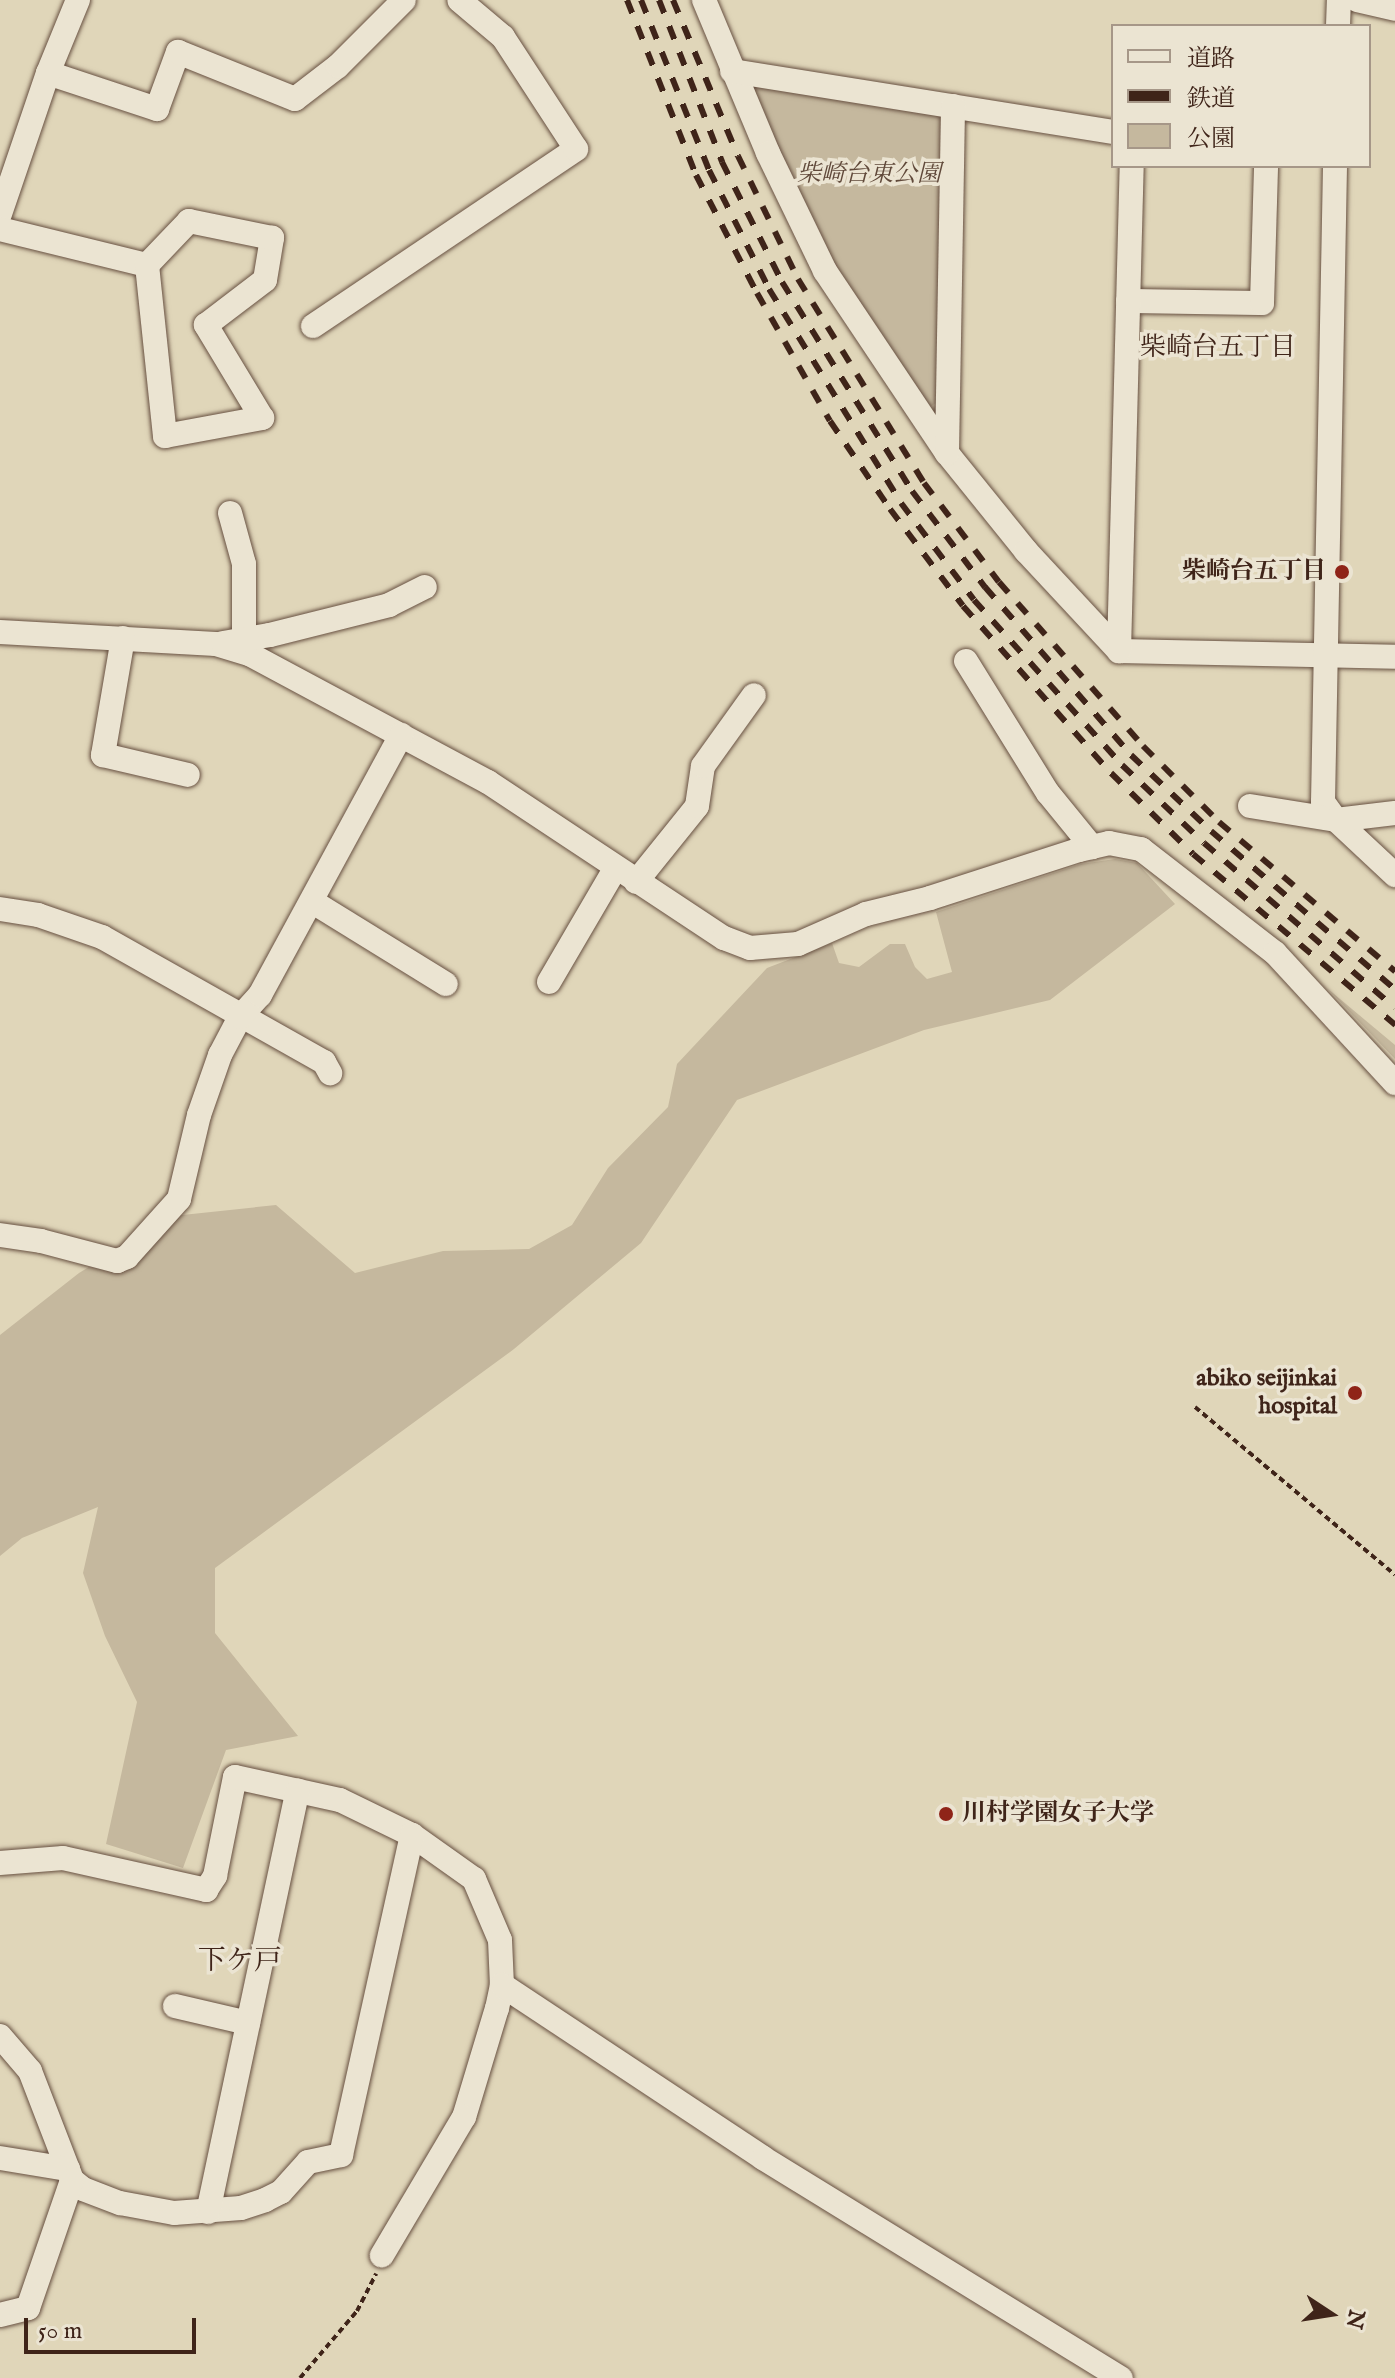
<!DOCTYPE html>
<html>
<head>
<meta charset="utf-8">
<style>
  body { margin:0 }
  #map { position:relative; width:1395px; height:2378px; overflow:hidden; background:#e0d6b9; font-family:"IM FELL English","Noto Serif JP",serif }
  div>[style] { position:absolute }
  .green>* { inset:0; background:#c5b89e }
  .path>* { height:4px; margin-top:-2px; transform-origin:0; background:repeating-linear-gradient(90deg,#3f2419 0 6px,transparent 0 10px) }
  .roads { filter:drop-shadow(0 0 2px #675041) drop-shadow(0 0 2px #675041) }
  .minor>* { height:24px; margin:-12px; padding:0 12px; transform-origin:12px; border-radius:12px; background:#ebe4d2 }
  .rail>* { height:6px; margin-top:-3px; transform-origin:0; background:repeating-linear-gradient(90deg,#3f2419 0 14px,transparent 0 28px) }
  .dots>* { width:22px; height:22px; translate:-50% -50%; box-sizing:border-box; border:4px solid #ebe4d2; border-radius:50% }
  span { translate:-50% -50%; white-space:nowrap; text-align:center; line-height:1.15; -webkit-text-stroke:7px #ebe4d2; paint-order:stroke }
  .park-label { font-size:24px; color:#60493a; font-style:italic }
  .poi-label { font-size:24px; color:#3f2419; font-weight:700 }
  .right { translate:-100% -50%; text-align:right }
  .left { translate:0 -50%; text-align:left }
  .neighbourhood-label { font-size:26px; color:#3f2419 }
  .quarter-label { font-size:28px; color:#3f2419 }
  .legend { position:absolute; left:1111px; top:24px; width:260px; height:144px; box-sizing:border-box; background:#ebe4d2; border:2px solid #a69788; margin:0; padding:10px 14px; list-style:none; font-size:24px; color:#3f2419 }
  .legend li { display:flex; align-items:center; gap:16px; height:40px }
  .legend b { width:40px; border:2px solid #a69788 }
  .north { position:absolute; left:1291px; top:2274px; width:80px; height:80px; -webkit-text-stroke:6px #ebe4d2; paint-order:stroke; rotate:102deg; font-size:22px; font-weight:700; line-height:32px; text-align:center; color:#3f2419 }
  .north::after { content:''; display:block; margin:auto; width:28px; height:36px; background:#3f2419; clip-path:polygon(50% 0,100% 100%,50% 72%,0 100%) }
  .scale { position:absolute; left:24px; top:2318px; width:172px; height:36px; box-sizing:border-box; border:4px solid #3f2419; border-top:0; padding-left:10px; font-size:24px; line-height:28px; white-space:nowrap; color:#3f2419; -webkit-text-stroke:6px #ebe4d2; paint-order:stroke }
</style>
</head>
<body>
<div id="map">
  <div class="green">
    <i style="clip-path:polygon(746px 82px,943px 112px,940px 400px,930px 407px,854px 296px,807px 216px)"></i>
    <i style="clip-path:polygon(1115px 859px,1137px 863px,1175px 904px,1050px 1000px,924px 1030px,737px 1100px,641px 1243px,514px 1349px,215px 1568px,215px 1633px,298px 1736px,226px 1750px,183px 1868px,106px 1844px,137px 1702px,105px 1636px,83px 1573px,98px 1507px,22px 1538px,0 1556px,0 1335px,79px 1273px,173px 1216px,276px 1205px,355px 1273px,443px 1251px,529px 1249px,572px 1225px,608px 1168px,668px 1107px,677px 1064px,767px 968px,832px 943px,839px 963px,859px 967px,890px 944px,905px 944px,915px 967px,927px 979px,952px 972px,936px 912px,1081px 864px)"></i>
    <i style="clip-path:polygon(1328px 989px,1395px 1045px,1395px 1059px)"></i>
  </div>
  <div class="path">
    <i style="left:1195px;top:1407px;width:261px;rotate:40deg"></i>
    <i style="left:300px;top:2378px;width:88px;rotate:-49.6deg"></i>
    <i style="left:357px;top:2311px;width:42px;rotate:-62.8deg"></i>
  </div>
  <div class="roads">
    <div class="minor">
      <i style="left:704px;top:0;width:166px;rotate:67.3deg"></i>
      <i style="left:768px;top:153px;width:131px;rotate:64.2deg"></i>
      <i style="left:825px;top:271px;width:219px;rotate:56.2deg"></i>
      <i style="left:947px;top:453px;width:126px;rotate:51.1deg"></i>
      <i style="left:1026px;top:551px;width:137px;rotate:47.1deg"></i>
      <i style="left:1119px;top:651px;width:276px;rotate:1.2deg"></i>
      <i style="left:1357px;top:0;width:39px;rotate:13deg"></i>
      <i style="left:1338px;top:26px;width:26px;rotate:-88deg"></i>
      <i style="left:732px;top:71px;width:386px;rotate:9.1deg"></i>
      <i style="left:48px;top:73px;width:115px;rotate:18.3deg"></i>
      <i style="left:157px;top:109px;width:61px;rotate:-69.8deg"></i>
      <i style="left:178px;top:52px;width:126px;rotate:21.9deg"></i>
      <i style="left:295px;top:99px;width:54px;rotate:-37.5deg"></i>
      <i style="left:338px;top:66px;width:93px;rotate:-45deg"></i>
      <i style="left:1335px;top:166px;width:636px;rotate:91.08deg"></i>
      <i style="left:1323px;top:802px;width:22px;rotate:54deg"></i>
      <i style="left:1336px;top:820px;width:81px;rotate:43deg"></i>
      <i style="left:0;top:214px;width:149px;rotate:-71.2deg"></i>
      <i style="left:48px;top:73px;width:79px;rotate:-67.7deg"></i>
      <i style="left:0;top:229px;width:151px;rotate:13.8deg"></i>
      <i style="left:147px;top:265px;width:172px;rotate:84deg"></i>
      <i style="left:165px;top:436px;width:99px;rotate:-10.5deg"></i>
      <i style="left:262px;top:418px;width:109px;rotate:-121.1deg"></i>
      <i style="left:206px;top:325px;width:74px;rotate:-37.3deg"></i>
      <i style="left:265px;top:280px;width:43px;rotate:-80.5deg"></i>
      <i style="left:272px;top:238px;width:85px;rotate:-168.4deg"></i>
      <i style="left:189px;top:221px;width:61px;rotate:133.7deg"></i>
      <i style="left:1128px;top:301px;width:134px;rotate:0.9deg"></i>
      <i style="left:1262px;top:303px;width:137px;rotate:-88.3deg"></i>
      <i style="left:313px;top:326px;width:317px;rotate:-33.9deg"></i>
      <i style="left:576px;top:149px;width:134px;rotate:-123.1deg"></i>
      <i style="left:503px;top:37px;width:57px;rotate:-139.9deg"></i>
      <i style="left:947px;top:453px;width:347px;rotate:-89deg"></i>
      <i style="left:230px;top:513px;width:53px;rotate:74.6deg"></i>
      <i style="left:244px;top:564px;width:75px;rotate:90deg"></i>
      <i style="left:0;top:632px;width:216px;rotate:3.2deg"></i>
      <i style="left:216px;top:644px;width:37px;rotate:17deg"></i>
      <i style="left:251px;top:655px;width:269px;rotate:28.2deg"></i>
      <i style="left:488px;top:782px;width:283px;rotate:33.5deg"></i>
      <i style="left:724px;top:938px;width:28px;rotate:21deg"></i>
      <i style="left:750px;top:948px;width:48px;rotate:-4.8deg"></i>
      <i style="left:798px;top:944px;width:74px;rotate:-23.8deg"></i>
      <i style="left:866px;top:914px;width:66px;rotate:-14deg"></i>
      <i style="left:930px;top:898px;width:157px;rotate:-17.9deg"></i>
      <i style="left:1079px;top:850px;width:31px;rotate:-13deg"></i>
      <i style="left:1109px;top:843px;width:33px;rotate:11deg"></i>
      <i style="left:1141px;top:849px;width:170px;rotate:37.8deg"></i>
      <i style="left:1275px;top:953px;width:177px;rotate:47.3deg"></i>
      <i style="left:123px;top:638px;width:119px;rotate:99.7deg"></i>
      <i style="left:103px;top:755px;width:87px;rotate:13.2deg"></i>
      <i style="left:223px;top:643px;width:48px;rotate:-9.7deg"></i>
      <i style="left:270px;top:635px;width:123px;rotate:-14.1deg"></i>
      <i style="left:389px;top:605px;width:40px;rotate:-26.6deg"></i>
      <i style="left:1119px;top:651px;width:485px;rotate:-88.5deg"></i>
      <i style="left:966px;top:661px;width:155px;rotate:58.2deg"></i>
      <i style="left:1048px;top:793px;width:70px;rotate:50.8deg"></i>
      <i style="left:1250px;top:806px;width:87px;rotate:9.2deg"></i>
      <i style="left:1336px;top:820px;width:59px;rotate:-6.8deg"></i>
      <i style="left:636px;top:882px;width:97px;rotate:-51.2deg"></i>
      <i style="left:697px;top:806px;width:40px;rotate:-81.5deg"></i>
      <i style="left:703px;top:766px;width:87px;rotate:-54.3deg"></i>
      <i style="left:313px;top:902px;width:156px;rotate:31.7deg"></i>
      <i style="left:0;top:909px;width:38px;rotate:9deg"></i>
      <i style="left:38px;top:915px;width:68px;rotate:19deg"></i>
      <i style="left:102px;top:937px;width:255px;rotate:29.4deg"></i>
      <i style="left:324px;top:1062px;width:13px;rotate:61deg"></i>
      <i style="left:549px;top:982px;width:131px;rotate:-59.7deg"></i>
      <i style="left:0;top:1235px;width:41px;rotate:8.3deg"></i>
      <i style="left:41px;top:1241px;width:79px;rotate:14.7deg"></i>
      <i style="left:117px;top:1261px;width:11px;rotate:-22deg"></i>
      <i style="left:127px;top:1257px;width:78px;rotate:-48.1deg"></i>
      <i style="left:179px;top:1199px;width:86px;rotate:-76.6deg"></i>
      <i style="left:199px;top:1115px;width:64px;rotate:-70.7deg"></i>
      <i style="left:220px;top:1055px;width:43px;rotate:-62.2deg"></i>
      <i style="left:240px;top:1017px;width:30px;rotate:-48deg"></i>
      <i style="left:260px;top:995px;width:296px;rotate:-61.5deg"></i>
      <i style="left:0;top:1863px;width:63px;rotate:-4.5deg"></i>
      <i style="left:63px;top:1858px;width:147px;rotate:12.6deg"></i>
      <i style="left:206px;top:1890px;width:17px;rotate:-57deg"></i>
      <i style="left:215px;top:1876px;width:101px;rotate:-78.6deg"></i>
      <i style="left:235px;top:1777px;width:107px;rotate:12.4deg"></i>
      <i style="left:340px;top:1800px;width:80px;rotate:25.9deg"></i>
      <i style="left:412px;top:1835px;width:76px;rotate:35.4deg"></i>
      <i style="left:474px;top:1879px;width:66px;rotate:66.9deg"></i>
      <i style="left:500px;top:1940px;width:45px;rotate:87.5deg"></i>
      <i style="left:502px;top:1985px;width:24px;rotate:102deg"></i>
      <i style="left:497px;top:2008px;width:114px;rotate:106.8deg"></i>
      <i style="left:464px;top:2117px;width:161px;rotate:120.7deg"></i>
      <i style="left:502px;top:1985px;width:313px;rotate:33.5deg"></i>
      <i style="left:763px;top:2158px;width:420px;rotate:31.6deg"></i>
      <i style="left:175px;top:2006px;width:75px;rotate:13.1deg"></i>
      <i style="left:0;top:2036px;width:46px;rotate:49.4deg"></i>
      <i style="left:30px;top:2071px;width:117px;rotate:68.9deg"></i>
      <i style="left:72px;top:2180px;width:14px;rotate:39deg"></i>
      <i style="left:83px;top:2189px;width:40px;rotate:21deg"></i>
      <i style="left:120px;top:2203px;width:55px;rotate:10.5deg"></i>
      <i style="left:174px;top:2213px;width:67px;rotate:-4.3deg"></i>
      <i style="left:241px;top:2208px;width:25px;rotate:-18deg"></i>
      <i style="left:265px;top:2200px;width:18px;rotate:-27deg"></i>
      <i style="left:281px;top:2192px;width:40px;rotate:-48deg"></i>
      <i style="left:308px;top:2162px;width:34px;rotate:-12deg"></i>
      <i style="left:341px;top:2155px;width:328px;rotate:-77.5deg"></i>
      <i style="left:0;top:2158px;width:69px;rotate:9.2deg"></i>
      <i style="left:208px;top:2212px;width:431px;rotate:-78deg"></i>
      <i style="left:0;top:2315px;width:29px;rotate:-14deg"></i>
      <i style="left:28px;top:2308px;width:135px;rotate:-71deg"></i>
    </div>
  </div>
  <div class="rail">
    <i style="left:627px;top:0;width:188px;rotate:68.5deg"></i>
    <i style="left:696px;top:175px;width:133px;rotate:62.7deg"></i>
    <i style="left:757px;top:293px;width:147px;rotate:60.3deg"></i>
    <i style="left:830px;top:421px;width:107px;rotate:55.7deg"></i>
    <i style="left:890px;top:509px;width:121px;rotate:53deg"></i>
    <i style="left:963px;top:606px;width:223px;rotate:48.5deg"></i>
    <i style="left:1111px;top:773px;width:115px;rotate:44.6deg"></i>
    <i style="left:1193px;top:854px;width:265px;rotate:40.2deg"></i>
    <i style="left:641px;top:0;width:183px;rotate:68.2deg"></i>
    <i style="left:709px;top:170px;width:133px;rotate:63.2deg"></i>
    <i style="left:769px;top:289px;width:251px;rotate:58.3deg"></i>
    <i style="left:901px;top:503px;width:121px;rotate:53deg"></i>
    <i style="left:974px;top:600px;width:222px;rotate:48.1deg"></i>
    <i style="left:1122px;top:765px;width:113px;rotate:43.6deg"></i>
    <i style="left:1204px;top:843px;width:252px;rotate:40.8deg"></i>
    <i style="left:659px;top:0;width:174px;rotate:68.7deg"></i>
    <i style="left:722px;top:162px;width:134px;rotate:63.4deg"></i>
    <i style="left:782px;top:282px;width:246px;rotate:58.1deg"></i>
    <i style="left:912px;top:491px;width:121px;rotate:52.8deg"></i>
    <i style="left:985px;top:587px;width:223px;rotate:49deg"></i>
    <i style="left:1131px;top:755px;width:110px;rotate:43.5deg"></i>
    <i style="left:1211px;top:831px;width:243px;rotate:40.7deg"></i>
    <i style="left:673px;top:0;width:169px;rotate:67.4deg"></i>
    <i style="left:738px;top:156px;width:137px;rotate:64deg"></i>
    <i style="left:798px;top:279px;width:240px;rotate:58.3deg"></i>
    <i style="left:924px;top:483px;width:124px;rotate:52.9deg"></i>
    <i style="left:999px;top:582px;width:218px;rotate:48.7deg"></i>
    <i style="left:1143px;top:746px;width:107px;rotate:45deg"></i>
    <i style="left:1219px;top:822px;width:231px;rotate:40.3deg"></i>
  </div>
  <div class="dots">
    <i style="left:1342px;top:572px;background:#8f2418"></i>
    <i style="left:1355px;top:1393px;background:#8f2418"></i>
    <i style="left:946px;top:1814px;background:#8f2418"></i>
  </div>
  <div class="park-label">
    <span style="left:869px;top:175px">柴崎台東公園</span>
  </div>
  <div class="poi-label">
    <span class="right" style="left:1326px;top:572px">柴崎台五丁目</span>
    <span class="right" style="left:1337px;top:1393px">abiko seijinkai<br>hospital</span>
    <span class="left" style="left:962px;top:1814px">川村学園女子大学</span>
  </div>
  <div class="neighbourhood-label">
    <span style="left:1218px;top:348px">柴崎台五丁目</span>
  </div>
  <div class="quarter-label">
    <span style="left:240px;top:1962px">下ケ戸</span>
  </div>
  <ul class="legend">
  <li><b style="height:10px;background:#ebe4d2"></b>道路</li>
  <li><b style="height:10px;background:#3f2419"></b>鉄道</li>
  <li><b style="height:22px;background:#c5b89e"></b>公園</li>
  </ul>
  <div class="north">N</div>
  <div class="scale">50 m</div>
</div>
</body>
</html>
